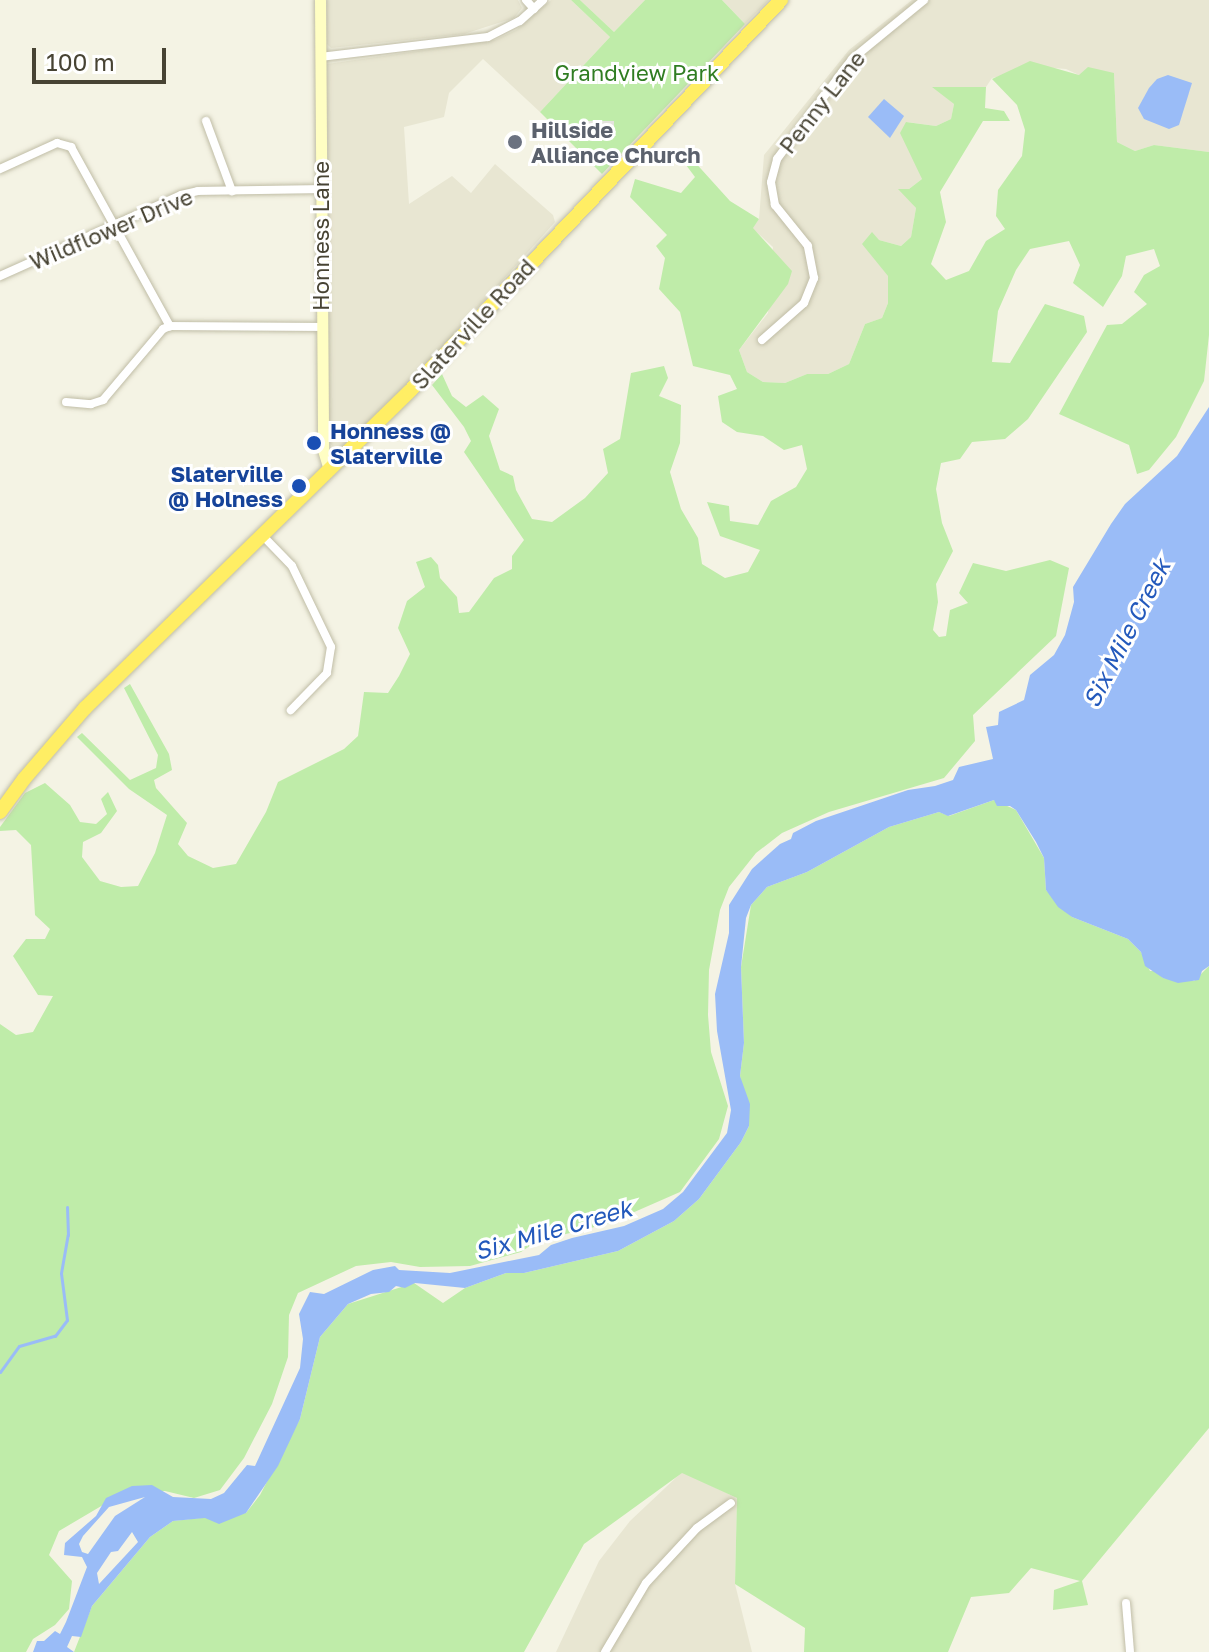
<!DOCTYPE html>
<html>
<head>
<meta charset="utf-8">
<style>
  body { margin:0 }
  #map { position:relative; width:1209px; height:1652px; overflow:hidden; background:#f4f3e4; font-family:"Golos Text",sans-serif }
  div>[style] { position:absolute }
  .residential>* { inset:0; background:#e8e6d2 }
  .green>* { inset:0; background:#bfeca9 }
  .parking>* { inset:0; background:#e4e3dd }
  .water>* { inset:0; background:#9abcf7 }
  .stream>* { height:3px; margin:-1.5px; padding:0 1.5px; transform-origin:1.5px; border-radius:1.5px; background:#9abcf7 }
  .roads { filter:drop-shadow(0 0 2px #c0bda6) drop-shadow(0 0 2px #c0bda6) }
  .street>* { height:8px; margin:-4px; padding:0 4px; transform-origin:4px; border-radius:4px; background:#fff }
  .secondary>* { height:11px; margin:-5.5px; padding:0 5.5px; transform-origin:5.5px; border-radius:5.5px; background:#fffec3 }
  .highway>* { height:14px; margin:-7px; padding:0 7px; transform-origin:7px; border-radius:7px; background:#ffee64 }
  .dots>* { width:22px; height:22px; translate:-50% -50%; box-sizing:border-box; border:4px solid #fff; border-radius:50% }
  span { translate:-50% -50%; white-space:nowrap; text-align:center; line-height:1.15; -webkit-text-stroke:6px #fff; paint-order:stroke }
  .park-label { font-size:22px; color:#307d22 }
  .street-label { font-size:22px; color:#474333 }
  .worship-label { font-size:22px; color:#5b616d; font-weight:700 }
  .left { translate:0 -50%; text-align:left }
  .transit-label { font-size:22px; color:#164399; font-weight:700 }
  .right { translate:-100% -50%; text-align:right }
  .water-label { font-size:24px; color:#2359bc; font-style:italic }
  .scale { position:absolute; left:32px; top:48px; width:134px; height:36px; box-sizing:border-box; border:4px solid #474333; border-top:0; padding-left:10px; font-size:24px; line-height:28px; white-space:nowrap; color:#474333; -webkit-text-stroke:6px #fff; paint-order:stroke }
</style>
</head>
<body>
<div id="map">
  <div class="residential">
    <i style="clip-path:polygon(327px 0,518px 0,522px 8px,514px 18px,464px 34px,331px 48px,327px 44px)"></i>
    <i style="clip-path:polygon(551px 0,571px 0,610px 37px,540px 112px,483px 59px,449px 93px,444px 117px,404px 127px,409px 204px,452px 176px,471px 193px,495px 164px,553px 215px,555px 222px,418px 374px,344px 446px,334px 448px,329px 442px,327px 64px,495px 40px,516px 30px)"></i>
    <i style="clip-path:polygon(580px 0,645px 0,614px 32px)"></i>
    <i style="clip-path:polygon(722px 0,769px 0,745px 24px)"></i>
    <i style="clip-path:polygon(912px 0,1209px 0,1209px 152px,1154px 145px,1135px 151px,1117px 142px,1114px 73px,1079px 75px,1066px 69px,1041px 67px,992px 78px,986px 87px,934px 87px,954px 104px,951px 119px,936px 126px,907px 122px,922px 179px,909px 189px,900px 189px,916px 208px,911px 237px,901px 246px,879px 240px,888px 276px,888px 303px,882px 318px,865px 324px,849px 364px,828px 374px,807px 374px,785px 383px,763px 382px,747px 372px,739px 350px,768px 313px,773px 247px,752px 228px,759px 219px,764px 155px,849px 50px)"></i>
    <i style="clip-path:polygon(682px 1472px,737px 1498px,735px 1584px,752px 1652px,556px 1652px,599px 1561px,630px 1521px)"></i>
  </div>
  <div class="green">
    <i style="clip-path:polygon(571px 0,580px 0,614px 32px,645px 0,722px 0,745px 24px,602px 174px,540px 112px,610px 37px)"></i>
    <i style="clip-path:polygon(1030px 61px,1079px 75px,1088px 67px,1114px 73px,1117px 142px,1135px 151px,1154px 145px,1209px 152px,1209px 335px,1204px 381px,1176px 437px,1149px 470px,1137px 474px,1129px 445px,1059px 414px,1107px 325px,1122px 324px,1147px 304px,1134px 292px,1144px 275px,1160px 266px,1154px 249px,1126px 256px,1122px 276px,1103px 307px,1073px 283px,1080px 265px,1069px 241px,1030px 249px,1016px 270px,998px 311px,992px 362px,1010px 363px,1045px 304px,1084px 316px,1087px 332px,1028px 419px,1005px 439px,972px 442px,960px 459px,941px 463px,936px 489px,942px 523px,953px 551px,936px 584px,938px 602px,933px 630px,939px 637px,946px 636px,950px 610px,968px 603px,959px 593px,973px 563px,1006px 571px,1050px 560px,1069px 568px,1056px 636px,973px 715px,975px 741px,944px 778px,829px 812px,782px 833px,756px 853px,729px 887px,720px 910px,709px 970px,708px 1015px,711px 1052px,728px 1106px,719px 1139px,680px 1192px,607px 1224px,537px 1241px,521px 1252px,470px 1266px,420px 1267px,391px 1262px,356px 1266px,298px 1293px,289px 1315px,288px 1357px,272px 1404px,244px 1458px,220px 1490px,194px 1498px,165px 1491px,125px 1492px,59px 1531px,49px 1555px,72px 1581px,69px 1609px,55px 1625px,33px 1639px,26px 1652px,0 1652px,0 1024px,16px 1035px,33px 1032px,53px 996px,38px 995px,13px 956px,26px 939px,45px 939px,50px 929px,35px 915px,31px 845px,16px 830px,0 831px,0 827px,25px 793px,45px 783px,70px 805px,80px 822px,96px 824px,107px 814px,101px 799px,108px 792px,117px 811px,101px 833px,83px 842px,82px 857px,100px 881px,121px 887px,138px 886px,155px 853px,167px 815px,129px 789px,77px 737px,82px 733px,130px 780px,156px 768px,158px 755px,124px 688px,130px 684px,169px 754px,172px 770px,154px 780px,156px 788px,187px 823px,178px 844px,188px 856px,213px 868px,236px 864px,266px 812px,278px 782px,344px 749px,358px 736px,364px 692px,388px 693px,399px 676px,410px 654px,398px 628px,407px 601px,425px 587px,416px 562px,431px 557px,438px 565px,440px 578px,457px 597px,459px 613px,469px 612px,494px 578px,512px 569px,512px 556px,524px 540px,464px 452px,471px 441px,464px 427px,432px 385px,442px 374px,452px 396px,466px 407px,483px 395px,499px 409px,489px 436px,500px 470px,513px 476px,516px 490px,532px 519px,552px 522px,585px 498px,608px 473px,603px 449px,620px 439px,631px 373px,664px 366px,668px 378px,659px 396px,681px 405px,680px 443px,670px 472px,681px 509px,698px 538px,702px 564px,725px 578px,748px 572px,760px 550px,720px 536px,707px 502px,729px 506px,730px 521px,758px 525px,771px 501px,796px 487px,807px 469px,802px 445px,784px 450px,763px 436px,737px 432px,722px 422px,718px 396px,737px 389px,730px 375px,693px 366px,680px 312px,659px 289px,665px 258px,656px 246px,667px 235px,630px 197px,635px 179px,681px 193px,695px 177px,677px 153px,683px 149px,730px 201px,759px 219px,753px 228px,792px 271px,788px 284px,739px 350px,747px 372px,763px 382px,785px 383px,807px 374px,828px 374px,849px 364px,865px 324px,882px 318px,888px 303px,888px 276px,862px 244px,872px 232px,879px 240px,901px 246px,911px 237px,916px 208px,898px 189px,909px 189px,922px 179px,900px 133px,906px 122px,936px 126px,951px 119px,954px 104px,932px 87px,986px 87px,985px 108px,1004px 111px,1010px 121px,983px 121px,940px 192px,946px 222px,931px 264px,946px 280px,969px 271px,986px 241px,1005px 229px,996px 216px,998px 190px,1022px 156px,1025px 130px,1017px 105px,992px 79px)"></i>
    <i style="clip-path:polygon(994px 800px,1016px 810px,1044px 858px,1046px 890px,1072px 917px,1128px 939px,1141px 952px,1150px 971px,1157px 971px,1163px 978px,1194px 981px,1209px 966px,1209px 1428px,1082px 1581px,1088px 1605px,1053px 1610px,1054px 1590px,1080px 1581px,1031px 1568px,1009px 1593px,971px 1597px,948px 1652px,804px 1652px,805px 1628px,735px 1584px,737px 1498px,682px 1473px,584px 1544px,524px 1652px,74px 1652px,92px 1606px,150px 1537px,173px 1521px,246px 1513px,260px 1495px,300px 1419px,320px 1337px,348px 1304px,414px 1283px,443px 1303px,465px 1288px,506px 1273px,524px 1273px,618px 1251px,674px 1221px,699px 1199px,741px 1142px,749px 1126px,740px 1076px,744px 1043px,741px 967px,751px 905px,767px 887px,807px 872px,889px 827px,939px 812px,949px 816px)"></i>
  </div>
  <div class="parking">
    <i style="clip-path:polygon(587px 121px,614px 121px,614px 138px,591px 138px)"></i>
  </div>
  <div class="water">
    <i style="clip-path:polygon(1168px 75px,1192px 83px,1179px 125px,1169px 129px,1144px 119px,1138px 108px,1149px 88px,1157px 79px)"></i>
    <i style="clip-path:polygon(884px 99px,904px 116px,890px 138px,868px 117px)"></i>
    <i style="clip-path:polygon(evenodd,1209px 407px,1209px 966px,1202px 971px,1199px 980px,1178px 983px,1163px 978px,1145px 966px,1141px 952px,1128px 939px,1072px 917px,1058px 907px,1046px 890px,1044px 858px,1036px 842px,1016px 810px,1010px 806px,997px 806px,994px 800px,948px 816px,939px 812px,889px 827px,807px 872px,767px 887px,751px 905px,746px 918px,741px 967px,744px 1043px,740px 1076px,750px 1104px,749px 1126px,741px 1142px,699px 1199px,674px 1221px,618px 1251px,524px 1273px,506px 1273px,465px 1288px,415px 1283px,405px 1288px,396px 1286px,389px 1292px,371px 1294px,348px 1304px,320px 1337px,300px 1419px,278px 1466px,246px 1513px,219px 1524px,205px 1518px,173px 1521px,150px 1537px,92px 1606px,81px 1637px,72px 1636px,67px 1647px,74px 1652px,33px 1652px,37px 1641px,44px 1641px,55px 1631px,60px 1634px,66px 1622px,87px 1567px,82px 1557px,64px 1555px,65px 1543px,96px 1516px,106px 1498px,132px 1486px,152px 1485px,173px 1497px,211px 1499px,224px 1493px,247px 1465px,255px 1466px,300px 1368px,303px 1339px,299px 1314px,310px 1292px,324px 1294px,373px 1270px,395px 1266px,399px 1270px,450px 1273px,539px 1255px,551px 1245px,572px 1238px,624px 1226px,663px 1209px,683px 1192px,727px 1133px,731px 1110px,717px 1031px,715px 994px,729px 933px,729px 905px,752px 869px,780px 844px,791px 839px,793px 833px,816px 821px,908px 790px,935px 786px,953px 780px,959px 767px,993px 759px,986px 727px,998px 725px,999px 712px,1024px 700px,1030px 675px,1054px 655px,1065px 635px,1074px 602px,1073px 587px,1111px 524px,1125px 504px,1177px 456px,1209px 407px,145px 1497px,115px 1516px,88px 1554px,82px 1552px,79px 1544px,83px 1536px,109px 1507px,145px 1497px,1209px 407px,132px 1532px,138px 1542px,99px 1584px,97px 1573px,111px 1552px,118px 1551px,132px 1532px)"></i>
  </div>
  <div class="stream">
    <i style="left:0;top:1372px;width:32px;rotate:-54deg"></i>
    <i style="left:19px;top:1346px;width:37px;rotate:-16deg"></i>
    <i style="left:55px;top:1336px;width:20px;rotate:-53deg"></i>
    <i style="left:67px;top:1320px;width:47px;rotate:-97.3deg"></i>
    <i style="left:61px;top:1273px;width:39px;rotate:-80deg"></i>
    <i style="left:68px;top:1235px;width:28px;rotate:-92deg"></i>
  </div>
  <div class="roads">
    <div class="street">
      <i style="left:526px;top:0;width:12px;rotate:48deg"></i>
      <i style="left:320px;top:57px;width:169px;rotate:-6.8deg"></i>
      <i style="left:488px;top:37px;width:36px;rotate:-27deg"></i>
      <i style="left:520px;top:21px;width:31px;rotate:-42deg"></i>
      <i style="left:206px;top:121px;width:75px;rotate:69.6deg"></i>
      <i style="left:0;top:169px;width:63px;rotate:-24.5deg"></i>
      <i style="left:57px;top:143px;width:15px;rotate:16deg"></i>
      <i style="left:71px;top:147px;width:205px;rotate:61.1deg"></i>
      <i style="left:0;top:276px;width:198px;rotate:-24.1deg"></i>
      <i style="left:181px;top:195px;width:17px;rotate:-13deg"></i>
      <i style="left:198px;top:191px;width:123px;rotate:-0.9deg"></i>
      <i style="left:170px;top:326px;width:152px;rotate:0.4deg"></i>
      <i style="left:762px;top:340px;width:56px;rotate:-41.4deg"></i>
      <i style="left:804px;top:303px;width:27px;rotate:-68deg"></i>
      <i style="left:814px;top:278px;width:33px;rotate:-101deg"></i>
      <i style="left:808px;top:246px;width:53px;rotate:-128.8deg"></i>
      <i style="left:775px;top:205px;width:23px;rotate:-100deg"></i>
      <i style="left:771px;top:182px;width:24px;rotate:-75deg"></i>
      <i style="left:777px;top:159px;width:125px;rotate:-53.1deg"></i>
      <i style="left:852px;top:59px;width:93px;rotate:-39.3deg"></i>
      <i style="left:66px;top:402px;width:25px;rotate:5deg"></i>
      <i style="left:91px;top:404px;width:13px;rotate:-18deg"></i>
      <i style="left:103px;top:400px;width:93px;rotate:-49.8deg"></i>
      <i style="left:163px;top:329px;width:8px;rotate:-23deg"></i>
      <i style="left:262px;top:535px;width:43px;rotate:45.9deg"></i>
      <i style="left:292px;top:566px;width:90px;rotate:64.3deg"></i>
      <i style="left:331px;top:647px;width:26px;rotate:99deg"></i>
      <i style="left:327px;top:673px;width:52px;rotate:134.2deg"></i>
      <i style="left:1126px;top:1603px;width:49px;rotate:85.3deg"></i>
      <i style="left:605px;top:1652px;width:80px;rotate:-59.3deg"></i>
      <i style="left:646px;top:1583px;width:75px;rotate:-47.2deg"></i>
      <i style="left:697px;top:1528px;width:42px;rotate:-36.3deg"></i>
    </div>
    <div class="secondary">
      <i style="left:320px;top:0;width:450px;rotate:89.6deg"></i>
      <i style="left:323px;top:450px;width:21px;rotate:73deg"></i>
    </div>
    <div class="highway">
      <i style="left:0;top:812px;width:41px;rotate:-54deg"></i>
      <i style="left:24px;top:779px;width:94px;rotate:-49.3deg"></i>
      <i style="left:85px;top:708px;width:454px;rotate:-44.3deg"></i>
      <i style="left:410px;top:391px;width:539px;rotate:-46.5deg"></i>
    </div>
  </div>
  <div class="dots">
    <i style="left:515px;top:142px;background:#6b7280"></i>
    <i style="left:314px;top:443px;background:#1a4fb4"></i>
    <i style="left:299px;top:486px;background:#1a4fb4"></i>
  </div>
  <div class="park-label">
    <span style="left:637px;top:73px">Grandview Park</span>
  </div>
  <div class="street-label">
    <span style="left:822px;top:102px;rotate:-52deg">Penny Lane</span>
    <span style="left:111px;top:229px;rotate:-23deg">Wildflower Drive</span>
    <span style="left:321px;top:236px;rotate:-90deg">Honness Lane</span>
    <span style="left:473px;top:324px;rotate:-47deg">Slaterville Road</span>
  </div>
  <div class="worship-label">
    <span class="left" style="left:531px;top:142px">Hillside<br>Alliance Church</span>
  </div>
  <div class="transit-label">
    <span class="left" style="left:330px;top:443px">Honness @<br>Slaterville</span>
    <span class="right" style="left:283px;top:486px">Slaterville<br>@ Holness</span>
  </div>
  <div class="water-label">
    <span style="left:1126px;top:633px;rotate:-63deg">Six Mile Creek</span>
    <span style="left:553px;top:1229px;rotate:-16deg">Six Mile Creek</span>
  </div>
  <div class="scale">100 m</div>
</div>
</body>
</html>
